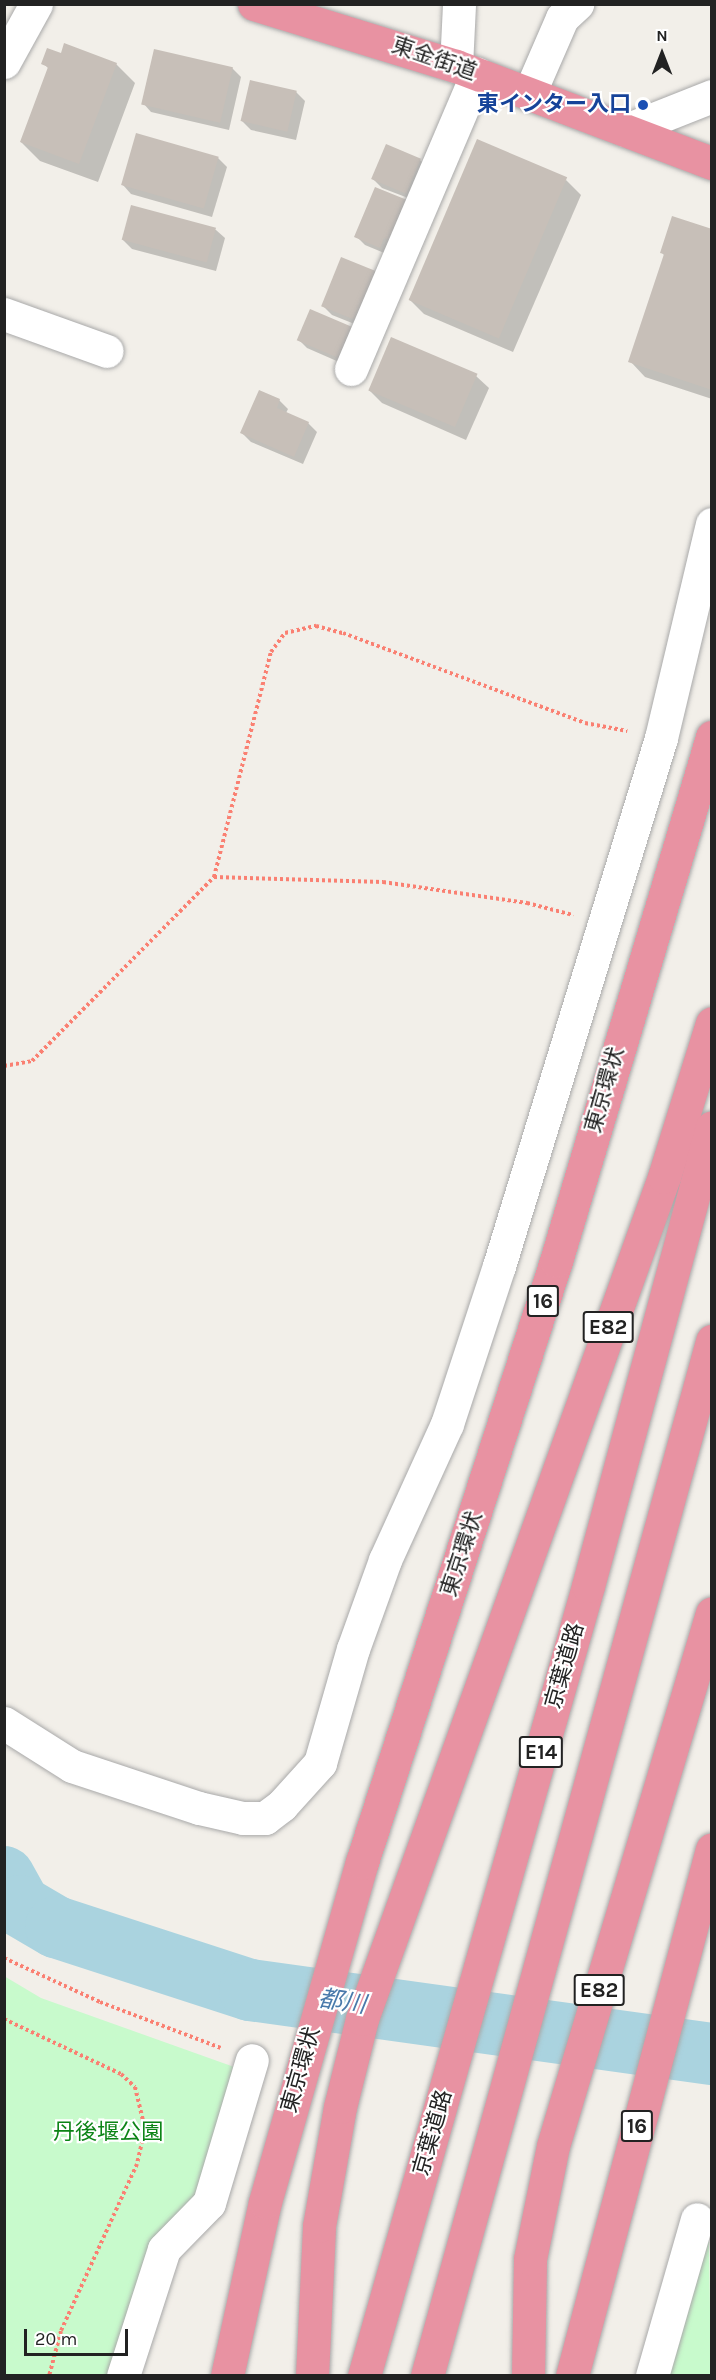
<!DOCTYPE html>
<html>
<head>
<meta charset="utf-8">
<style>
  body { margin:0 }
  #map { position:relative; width:716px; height:2380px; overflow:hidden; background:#f2efe9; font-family:Karla,"Noto Sans JP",sans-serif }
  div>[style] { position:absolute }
  .park>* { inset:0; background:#c8facc }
  .shadow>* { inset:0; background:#0003 }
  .river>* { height:62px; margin:-31px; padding:0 31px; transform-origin:31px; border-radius:31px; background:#aad3df }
  .building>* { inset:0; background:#c7bfb8; transform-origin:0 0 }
  .path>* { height:4px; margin-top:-2px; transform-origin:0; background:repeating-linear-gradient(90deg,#fa8072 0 3px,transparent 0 6px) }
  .roads { filter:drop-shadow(0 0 2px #a9a9a9) drop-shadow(0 0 2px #a9a9a9) }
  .minor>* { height:33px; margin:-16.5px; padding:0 16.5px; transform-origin:16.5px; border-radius:16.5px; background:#fff }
  .highway>* { height:33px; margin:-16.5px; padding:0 16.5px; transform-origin:16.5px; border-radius:16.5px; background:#e892a2 }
  .dots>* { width:16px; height:16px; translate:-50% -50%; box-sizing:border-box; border:3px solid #fff; border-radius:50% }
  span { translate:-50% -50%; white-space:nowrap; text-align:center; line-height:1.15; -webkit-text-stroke:4.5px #fff; paint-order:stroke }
  .shield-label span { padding:2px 4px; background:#fff; border:2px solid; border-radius:4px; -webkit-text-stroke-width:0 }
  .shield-label { font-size:21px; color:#222; font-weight:700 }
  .street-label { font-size:22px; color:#222 }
  .transit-label { font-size:22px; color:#164399; font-weight:700 }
  .right { translate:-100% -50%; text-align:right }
  .park-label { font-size:22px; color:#0c8416 }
  .water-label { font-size:24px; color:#4a7aab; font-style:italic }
  .frame { position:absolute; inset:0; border:6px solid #222; pointer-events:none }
  .north { position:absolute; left:632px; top:24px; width:60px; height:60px; -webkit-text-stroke:4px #fff; paint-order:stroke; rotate:0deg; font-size:16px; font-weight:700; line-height:24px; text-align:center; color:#222 }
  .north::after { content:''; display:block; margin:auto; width:21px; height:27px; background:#222; clip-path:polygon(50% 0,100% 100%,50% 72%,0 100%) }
  .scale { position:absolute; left:24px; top:2329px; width:104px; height:27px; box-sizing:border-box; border:3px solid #222; border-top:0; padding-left:8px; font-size:18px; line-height:21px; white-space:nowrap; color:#222; -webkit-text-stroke:4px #fff; paint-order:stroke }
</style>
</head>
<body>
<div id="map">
  <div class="park">
    <i style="clip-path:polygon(4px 1976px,41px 1998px,237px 2068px,192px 2206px,116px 2375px,5px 2375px)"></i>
    <i style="clip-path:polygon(709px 2240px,711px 2375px,667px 2376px)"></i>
  </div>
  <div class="shadow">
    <i style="clip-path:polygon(62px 55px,116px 64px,135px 83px,98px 182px,40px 161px,21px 142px,49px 69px,43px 63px)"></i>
    <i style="clip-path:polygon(232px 68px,241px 77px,229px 130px,151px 112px,143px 103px)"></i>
    <i style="clip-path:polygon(296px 92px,305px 101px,296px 140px,251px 130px,242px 121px)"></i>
    <i style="clip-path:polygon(218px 158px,227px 167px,212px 217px,131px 194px,123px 185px)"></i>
    <i style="clip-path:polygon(420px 160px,429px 169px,416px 201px,382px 188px,373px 179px)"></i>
    <i style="clip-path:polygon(566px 180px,581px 195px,513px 352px,424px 314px,409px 299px)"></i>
    <i style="clip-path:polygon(375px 189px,393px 246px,389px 255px,365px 245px,356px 236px)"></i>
    <i style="clip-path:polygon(132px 207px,216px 230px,225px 238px,216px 271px,132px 249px,123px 240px)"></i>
    <i style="clip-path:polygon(712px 231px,712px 399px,645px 377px,630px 361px,665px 256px,661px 252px)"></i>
    <i style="clip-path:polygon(377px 273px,367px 329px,332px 315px,323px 306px)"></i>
    <i style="clip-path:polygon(311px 311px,355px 369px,307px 348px,298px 339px)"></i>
    <i style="clip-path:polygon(476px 376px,489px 388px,466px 440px,382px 403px,369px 390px)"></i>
    <i style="clip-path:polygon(279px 400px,288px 409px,286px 413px,308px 423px,317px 432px,303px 464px,251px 442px,242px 433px)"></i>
  </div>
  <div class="river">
    <i style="left:4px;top:1877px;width:33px;rotate:61deg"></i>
    <i style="left:20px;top:1906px;width:42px;rotate:30.3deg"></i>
    <i style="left:56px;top:1927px;width:204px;rotate:18deg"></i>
    <i style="left:250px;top:1990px;width:466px;rotate:7.9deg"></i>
  </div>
  <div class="building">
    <i style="clip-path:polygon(64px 43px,117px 63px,79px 164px,20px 142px,48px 67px,41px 64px,47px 48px,61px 53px)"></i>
    <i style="left:154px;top:49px;width:81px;height:57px;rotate:13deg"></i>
    <i style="left:250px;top:80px;width:48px;height:42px;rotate:13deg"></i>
    <i style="left:136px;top:133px;width:86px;height:54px;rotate:16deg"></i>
    <i style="left:477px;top:139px;width:98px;height:175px;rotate:23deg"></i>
    <i style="left:386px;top:144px;width:38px;height:38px;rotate:23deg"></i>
    <i style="clip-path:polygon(375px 187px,412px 202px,396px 243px,384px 238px,380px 248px,354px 237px)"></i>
    <i style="left:131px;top:205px;width:88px;height:36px;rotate:15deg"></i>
    <i style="clip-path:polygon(672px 216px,712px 229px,712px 390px,628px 362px,664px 254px,660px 253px)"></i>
    <i style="left:341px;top:257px;width:40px;height:53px;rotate:22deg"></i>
    <i style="left:310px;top:309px;width:53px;height:34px;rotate:23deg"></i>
    <i style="left:391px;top:337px;width:94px;height:58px;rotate:23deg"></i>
    <i style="clip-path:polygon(259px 390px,280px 399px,277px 408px,309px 422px,294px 457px,240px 433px)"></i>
  </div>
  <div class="path">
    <i style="left:214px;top:877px;width:169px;rotate:1.7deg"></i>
    <i style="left:383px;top:882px;width:146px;rotate:8.3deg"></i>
    <i style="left:527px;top:903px;width:48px;rotate:14.6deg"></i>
    <i style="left:4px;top:1066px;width:28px;rotate:-10deg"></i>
    <i style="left:32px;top:1061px;width:259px;rotate:-45.3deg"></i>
    <i style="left:214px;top:877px;width:232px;rotate:-75.8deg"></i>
    <i style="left:271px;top:652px;width:24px;rotate:-54deg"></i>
    <i style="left:285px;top:633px;width:32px;rotate:-13deg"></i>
    <i style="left:316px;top:626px;width:28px;rotate:15deg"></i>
    <i style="left:343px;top:633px;width:258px;rotate:20.4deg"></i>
    <i style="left:585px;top:723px;width:43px;rotate:10.8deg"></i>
    <i style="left:4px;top:1958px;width:106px;rotate:24.6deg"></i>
    <i style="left:100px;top:2002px;width:129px;rotate:20.8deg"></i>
    <i style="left:4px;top:2019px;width:129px;rotate:25.2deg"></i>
    <i style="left:121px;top:2074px;width:19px;rotate:43deg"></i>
    <i style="left:135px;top:2087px;width:43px;rotate:76.6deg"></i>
    <i style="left:145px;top:2129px;width:36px;rotate:103deg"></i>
    <i style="left:137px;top:2164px;width:183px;rotate:114.5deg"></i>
    <i style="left:61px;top:2331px;width:47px;rotate:104.9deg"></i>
  </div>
  <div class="roads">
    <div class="minor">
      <i style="left:4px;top:62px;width:66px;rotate:-61.1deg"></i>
      <i style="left:456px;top:66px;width:62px;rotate:-87.2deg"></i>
      <i style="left:529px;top:94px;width:83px;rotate:-66.5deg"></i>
      <i style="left:562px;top:18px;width:21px;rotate:-43deg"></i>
      <i style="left:626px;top:130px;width:92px;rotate:-21.6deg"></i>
      <i style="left:4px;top:314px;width:109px;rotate:19.8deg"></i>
      <i style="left:351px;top:369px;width:321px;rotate:-66.9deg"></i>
      <i style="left:4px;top:1723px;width:80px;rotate:32.3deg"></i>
      <i style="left:72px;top:1766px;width:134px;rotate:18.3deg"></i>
      <i style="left:199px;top:1808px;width:45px;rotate:12.8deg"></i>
      <i style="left:243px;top:1818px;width:22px"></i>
      <i style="left:265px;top:1818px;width:21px;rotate:-37deg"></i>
      <i style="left:282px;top:1805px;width:57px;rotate:-47.9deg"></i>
      <i style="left:320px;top:1763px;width:119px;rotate:-73.9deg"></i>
      <i style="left:353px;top:1649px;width:95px;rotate:-70.2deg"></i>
      <i style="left:385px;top:1560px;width:149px;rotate:-65.5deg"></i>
      <i style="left:447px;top:1424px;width:166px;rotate:-71.8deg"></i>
      <i style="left:499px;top:1266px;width:552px;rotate:-72.94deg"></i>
      <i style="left:661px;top:738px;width:220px;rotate:-76.6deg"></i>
      <i style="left:123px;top:2376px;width:133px;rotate:-72.1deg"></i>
      <i style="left:164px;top:2249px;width:64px;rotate:-45.6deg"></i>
      <i style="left:209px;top:2203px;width:149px;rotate:-73.3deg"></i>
      <i style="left:652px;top:2376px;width:163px;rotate:-74deg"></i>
    </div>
    <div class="highway">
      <i style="left:254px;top:4px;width:211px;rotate:17.1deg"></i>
      <i style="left:456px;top:66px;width:274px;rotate:20.8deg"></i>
      <i style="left:227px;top:2376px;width:178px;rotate:-77.7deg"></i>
      <i style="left:265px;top:2202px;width:354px;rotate:-74.1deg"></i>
      <i style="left:362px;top:1862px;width:632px;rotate:-72.11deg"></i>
      <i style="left:556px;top:1261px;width:547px;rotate:-73.42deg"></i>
      <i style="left:312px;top:2376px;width:150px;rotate:-87.3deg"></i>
      <i style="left:319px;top:2226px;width:121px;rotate:-80deg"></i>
      <i style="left:340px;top:2107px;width:91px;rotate:-76deg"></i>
      <i style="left:362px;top:2019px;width:895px;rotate:-70.27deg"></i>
      <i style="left:664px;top:1177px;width:161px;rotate:-72.7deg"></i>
      <i style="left:364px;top:2376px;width:821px;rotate:-74.17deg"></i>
      <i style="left:588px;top:1586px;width:475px;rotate:-74.9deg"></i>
      <i style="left:427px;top:2376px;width:1074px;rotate:-74.6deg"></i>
      <i style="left:528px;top:2376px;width:117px;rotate:-89deg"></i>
      <i style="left:530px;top:2259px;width:115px;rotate:-78.5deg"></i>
      <i style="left:553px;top:2146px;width:556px;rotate:-73.39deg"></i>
      <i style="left:572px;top:2376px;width:545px;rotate:-75.12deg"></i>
    </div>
  </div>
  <div class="dots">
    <i style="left:643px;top:105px;background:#1a4fb4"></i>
  </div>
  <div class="shield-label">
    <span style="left:543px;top:1301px">16</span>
    <span style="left:608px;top:1327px">E82</span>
    <span style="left:541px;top:1752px">E14</span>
    <span style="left:599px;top:1990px">E82</span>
    <span style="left:637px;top:2126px">16</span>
  </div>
  <div class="street-label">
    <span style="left:434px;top:59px;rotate:19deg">東金街道</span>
    <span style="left:605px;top:1090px;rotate:-74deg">東京環状</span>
    <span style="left:462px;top:1554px;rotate:-72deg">東京環状</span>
    <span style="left:565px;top:1666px;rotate:-74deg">京葉道路</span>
    <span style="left:301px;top:2070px;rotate:-74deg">東京環状</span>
    <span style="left:433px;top:2133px;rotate:-74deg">京葉道路</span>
  </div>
  <div class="transit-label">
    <span class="right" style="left:631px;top:105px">東インター入口</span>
  </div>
  <div class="park-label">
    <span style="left:108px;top:2133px">丹後堰公園</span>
  </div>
  <div class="water-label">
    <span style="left:342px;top:2002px;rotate:8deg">都川</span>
  </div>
  <div class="frame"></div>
  <div class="north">N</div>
  <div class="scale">20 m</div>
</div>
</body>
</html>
